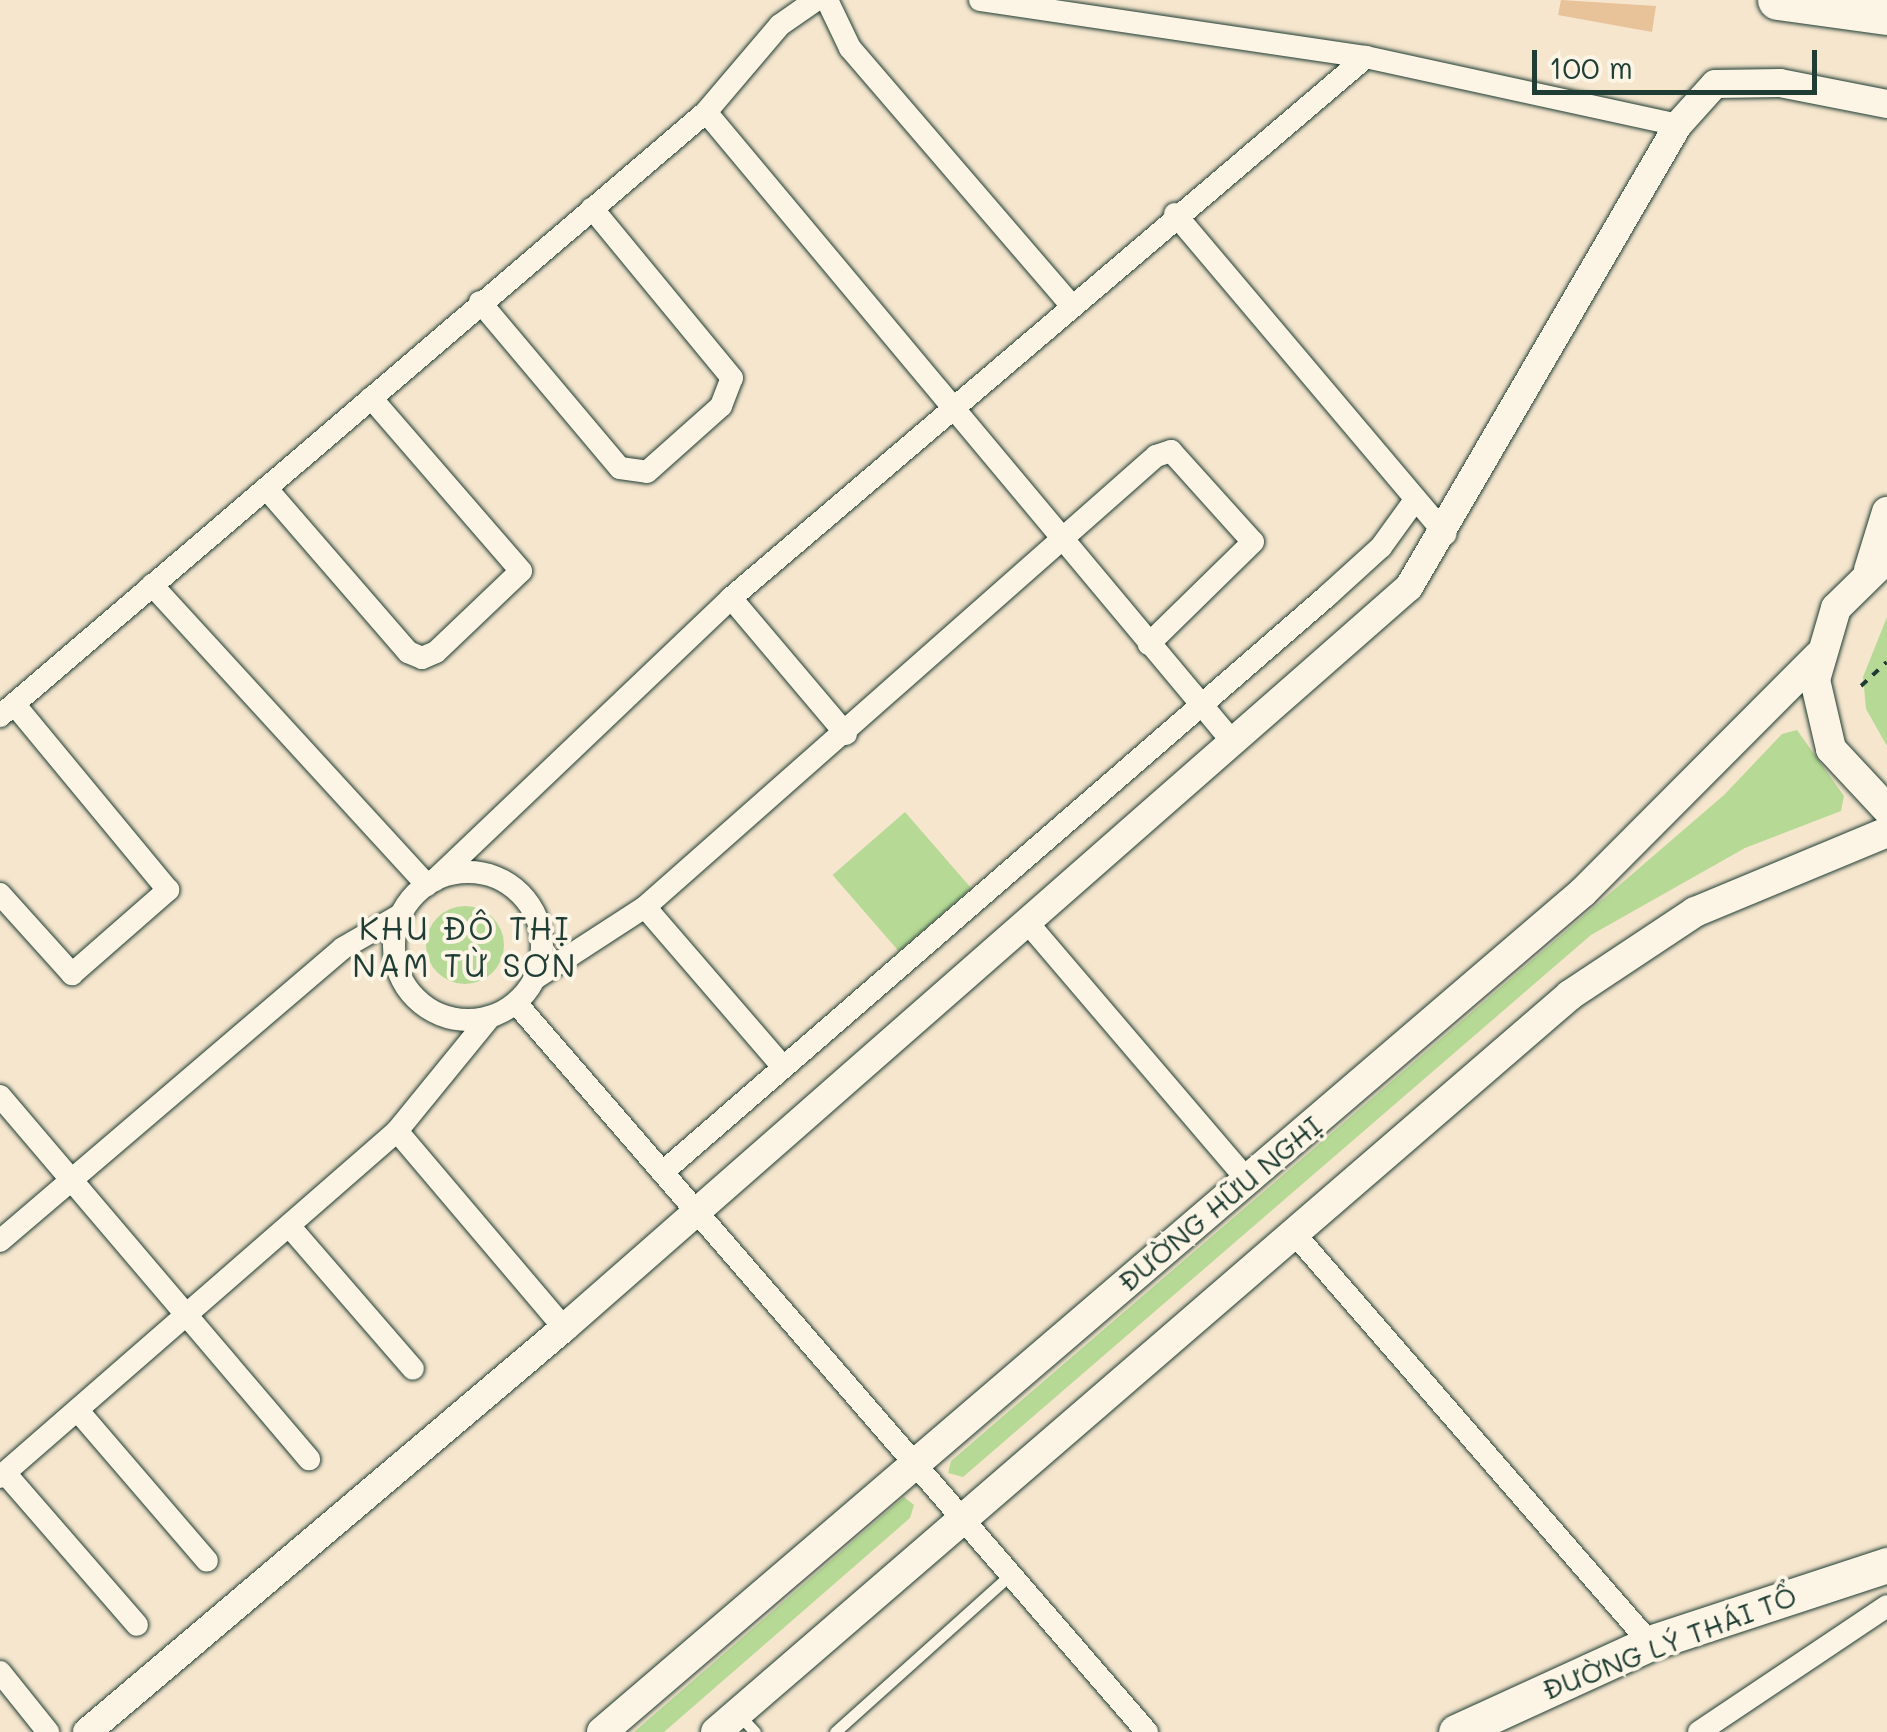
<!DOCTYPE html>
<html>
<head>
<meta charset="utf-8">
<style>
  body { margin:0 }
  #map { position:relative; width:1887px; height:1732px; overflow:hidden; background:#f6e6ce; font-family:Mali,sans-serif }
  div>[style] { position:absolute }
  .green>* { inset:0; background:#b6da95; transform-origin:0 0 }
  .round { border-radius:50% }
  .building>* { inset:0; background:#e8c299 }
  .path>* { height:4px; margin-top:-2px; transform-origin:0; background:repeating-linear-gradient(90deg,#1f3d34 0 8px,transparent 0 16px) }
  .roads { filter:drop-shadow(0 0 2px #1f3d34) drop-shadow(0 0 2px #1f3d34) }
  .service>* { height:11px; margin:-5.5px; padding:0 5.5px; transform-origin:5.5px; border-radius:5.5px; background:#fcf5e5 }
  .minor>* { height:22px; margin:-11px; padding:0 11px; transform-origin:11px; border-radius:11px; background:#fcf5e5 }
  .minor>.ring { margin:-11px; padding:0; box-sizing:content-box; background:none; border:22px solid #fcf5e5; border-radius:50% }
  .tertiary>* { height:28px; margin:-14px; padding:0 14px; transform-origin:14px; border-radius:14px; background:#fcf5e5 }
  .secondary>* { height:30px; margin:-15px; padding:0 15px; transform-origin:15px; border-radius:15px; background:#fcf5e5 }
  .primary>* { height:35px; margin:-17.5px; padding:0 17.5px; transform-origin:17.5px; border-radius:17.5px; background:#fcf5e5 }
  .motorway>* { height:40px; margin:-20px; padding:0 20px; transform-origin:20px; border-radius:20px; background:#fcf5e5 }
  span { translate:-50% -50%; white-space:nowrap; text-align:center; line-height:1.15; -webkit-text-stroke:8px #fcf5e5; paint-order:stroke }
  .street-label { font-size:28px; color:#1f3d34 }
  .quarter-label { font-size:32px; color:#1f3d34; letter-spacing:2.5px }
  .scale { position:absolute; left:1532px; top:50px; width:285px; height:45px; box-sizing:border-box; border:5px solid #1f3d34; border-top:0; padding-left:12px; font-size:30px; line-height:35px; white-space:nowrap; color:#1f3d34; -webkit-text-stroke:8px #fcf5e5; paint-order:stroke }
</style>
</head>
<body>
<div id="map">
  <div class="green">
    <i style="clip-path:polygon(1887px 617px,1887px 746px,1866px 709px,1863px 677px)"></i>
    <i style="clip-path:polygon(1797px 730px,1844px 796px,1841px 811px,1745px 848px,1591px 935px,963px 1477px,948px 1473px,951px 1461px,1724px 795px,1782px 734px)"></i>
    <i style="left:905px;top:812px;width:101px;height:96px;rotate:49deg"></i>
    <i class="round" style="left:426px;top:906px;width:78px;height:78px"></i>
    <i style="clip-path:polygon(904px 1497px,914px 1505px,910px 1518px,664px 1732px,634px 1732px)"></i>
  </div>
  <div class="building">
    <i style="clip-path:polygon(1561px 0,1656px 6px,1652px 32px,1558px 15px)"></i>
  </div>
  <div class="path">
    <i style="left:1861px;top:686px;width:35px;rotate:-43deg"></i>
  </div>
  <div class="roads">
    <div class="service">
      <i style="left:740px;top:1716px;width:22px;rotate:47deg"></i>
      <i style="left:835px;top:1732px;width:235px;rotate:-41.9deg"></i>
    </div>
    <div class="minor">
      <i style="left:827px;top:0;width:53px;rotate:64.4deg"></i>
      <i style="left:850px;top:48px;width:339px;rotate:49.3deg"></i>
      <i style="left:980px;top:0;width:390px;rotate:8.4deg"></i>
      <i style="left:1366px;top:57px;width:319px;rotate:12.3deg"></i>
      <i style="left:706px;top:112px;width:820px;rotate:50.1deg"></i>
      <i style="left:1175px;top:214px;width:419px;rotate:49.8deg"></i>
      <i style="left:480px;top:302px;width:217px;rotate:49.9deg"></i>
      <i style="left:620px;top:468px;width:27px;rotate:8deg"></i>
      <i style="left:647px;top:472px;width:99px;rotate:-41.7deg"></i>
      <i style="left:721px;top:406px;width:30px;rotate:-69deg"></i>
      <i style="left:732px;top:378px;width:220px;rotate:-129.5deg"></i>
      <i style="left:266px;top:488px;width:217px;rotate:49.1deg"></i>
      <i style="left:408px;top:652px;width:15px;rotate:23deg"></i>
      <i style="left:422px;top:658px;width:15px;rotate:-23deg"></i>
      <i style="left:436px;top:652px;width:117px;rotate:-43.6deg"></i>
      <i style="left:521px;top:571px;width:229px;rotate:-130.9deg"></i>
      <i style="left:152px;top:585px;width:407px;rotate:47.5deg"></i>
      <i style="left:731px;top:598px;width:178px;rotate:49.8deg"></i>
      <i style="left:0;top:716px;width:929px;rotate:-40.55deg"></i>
      <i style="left:706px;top:112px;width:114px;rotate:-49.6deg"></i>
      <i style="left:780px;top:25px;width:44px;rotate:-34.8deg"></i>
      <i class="ring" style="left:394px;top:872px;width:126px;height:126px"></i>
      <i style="left:435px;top:880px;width:409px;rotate:-43.6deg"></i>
      <i style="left:731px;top:598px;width:834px;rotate:-40.43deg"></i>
      <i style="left:0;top:894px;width:108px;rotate:48deg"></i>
      <i style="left:72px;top:974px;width:128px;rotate:-41.2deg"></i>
      <i style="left:168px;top:890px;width:241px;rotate:-129.6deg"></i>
      <i style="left:645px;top:907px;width:211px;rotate:49.2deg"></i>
      <i style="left:1027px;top:922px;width:339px;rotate:49.5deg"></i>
      <i style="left:534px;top:979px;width:132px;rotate:-33deg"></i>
      <i style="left:645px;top:907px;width:682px;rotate:-41.43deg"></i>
      <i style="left:1156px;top:456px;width:16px;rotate:-18deg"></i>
      <i style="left:1171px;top:451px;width:122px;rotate:48deg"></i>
      <i style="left:1253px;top:542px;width:146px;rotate:135.6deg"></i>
      <i style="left:516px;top:1003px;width:964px;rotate:49.12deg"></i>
      <i style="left:0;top:1096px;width:477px;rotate:49.6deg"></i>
      <i style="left:397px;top:1131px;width:258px;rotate:49.7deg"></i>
      <i style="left:664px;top:1171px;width:878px;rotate:-40.93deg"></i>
      <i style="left:1327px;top:596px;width:73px;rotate:-42.2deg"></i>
      <i style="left:1381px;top:547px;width:58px;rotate:-54.1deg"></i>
      <i style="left:291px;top:1228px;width:186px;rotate:49.1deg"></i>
      <i style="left:1293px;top:1232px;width:544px;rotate:49.02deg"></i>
      <i style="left:0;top:1241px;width:451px;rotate:-40.5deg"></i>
      <i style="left:343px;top:948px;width:68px;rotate:-30deg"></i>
      <i style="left:79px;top:1412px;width:196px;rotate:49.3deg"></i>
      <i style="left:5px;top:1473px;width:201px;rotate:49deg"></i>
      <i style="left:0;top:1477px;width:527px;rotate:-41.07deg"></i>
      <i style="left:397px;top:1131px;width:147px;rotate:-50.8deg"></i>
      <i style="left:0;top:1672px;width:77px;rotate:51.3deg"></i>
      <i style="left:1699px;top:1732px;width:226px;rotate:-33.8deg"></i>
    </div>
    <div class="tertiary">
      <i style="left:87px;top:1732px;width:625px;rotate:-40.26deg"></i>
      <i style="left:564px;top:1328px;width:1124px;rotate:-41.25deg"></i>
      <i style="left:1409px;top:587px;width:535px;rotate:-59.79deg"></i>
      <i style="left:1678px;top:125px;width:55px;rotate:-47.9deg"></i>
      <i style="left:1715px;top:84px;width:65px;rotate:-0.9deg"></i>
      <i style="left:1780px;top:83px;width:109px;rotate:11.1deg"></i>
    </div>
    <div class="secondary">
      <i style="left:1887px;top:558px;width:71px;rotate:135.6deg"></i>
      <i style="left:1836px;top:608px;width:75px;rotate:106.3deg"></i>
      <i style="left:1815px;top:680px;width:71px;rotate:76.9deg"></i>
      <i style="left:1831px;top:749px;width:82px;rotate:47deg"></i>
      <i style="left:1869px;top:570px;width:61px;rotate:-72.8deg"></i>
      <i style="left:602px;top:1732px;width:1291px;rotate:-40.57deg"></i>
      <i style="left:1583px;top:892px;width:333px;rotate:-45.1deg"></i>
      <i style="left:716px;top:1732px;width:1128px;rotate:-40.79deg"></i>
      <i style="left:1570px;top:995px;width:150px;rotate:-33.6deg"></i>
      <i style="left:1695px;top:912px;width:208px;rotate:-22.6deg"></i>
    </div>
    <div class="primary">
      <i style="left:1456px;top:1732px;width:213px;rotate:-24.6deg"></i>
      <i style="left:1650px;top:1643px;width:250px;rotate:-18.2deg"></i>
    </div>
    <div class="motorway">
      <i style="left:1778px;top:0;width:110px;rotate:7.8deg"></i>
    </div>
  </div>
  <div class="street-label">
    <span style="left:1219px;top:1203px;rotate:-40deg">ĐƯỜNG HỮU NGHỊ</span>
    <span style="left:1669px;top:1642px;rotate:-21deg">ĐƯỜNG LÝ THÁI TỔ</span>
  </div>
  <div class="quarter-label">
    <span style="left:465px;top:946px">KHU ĐÔ THỊ<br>NAM TỪ SƠN</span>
  </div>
  <div class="scale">100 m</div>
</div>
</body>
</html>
